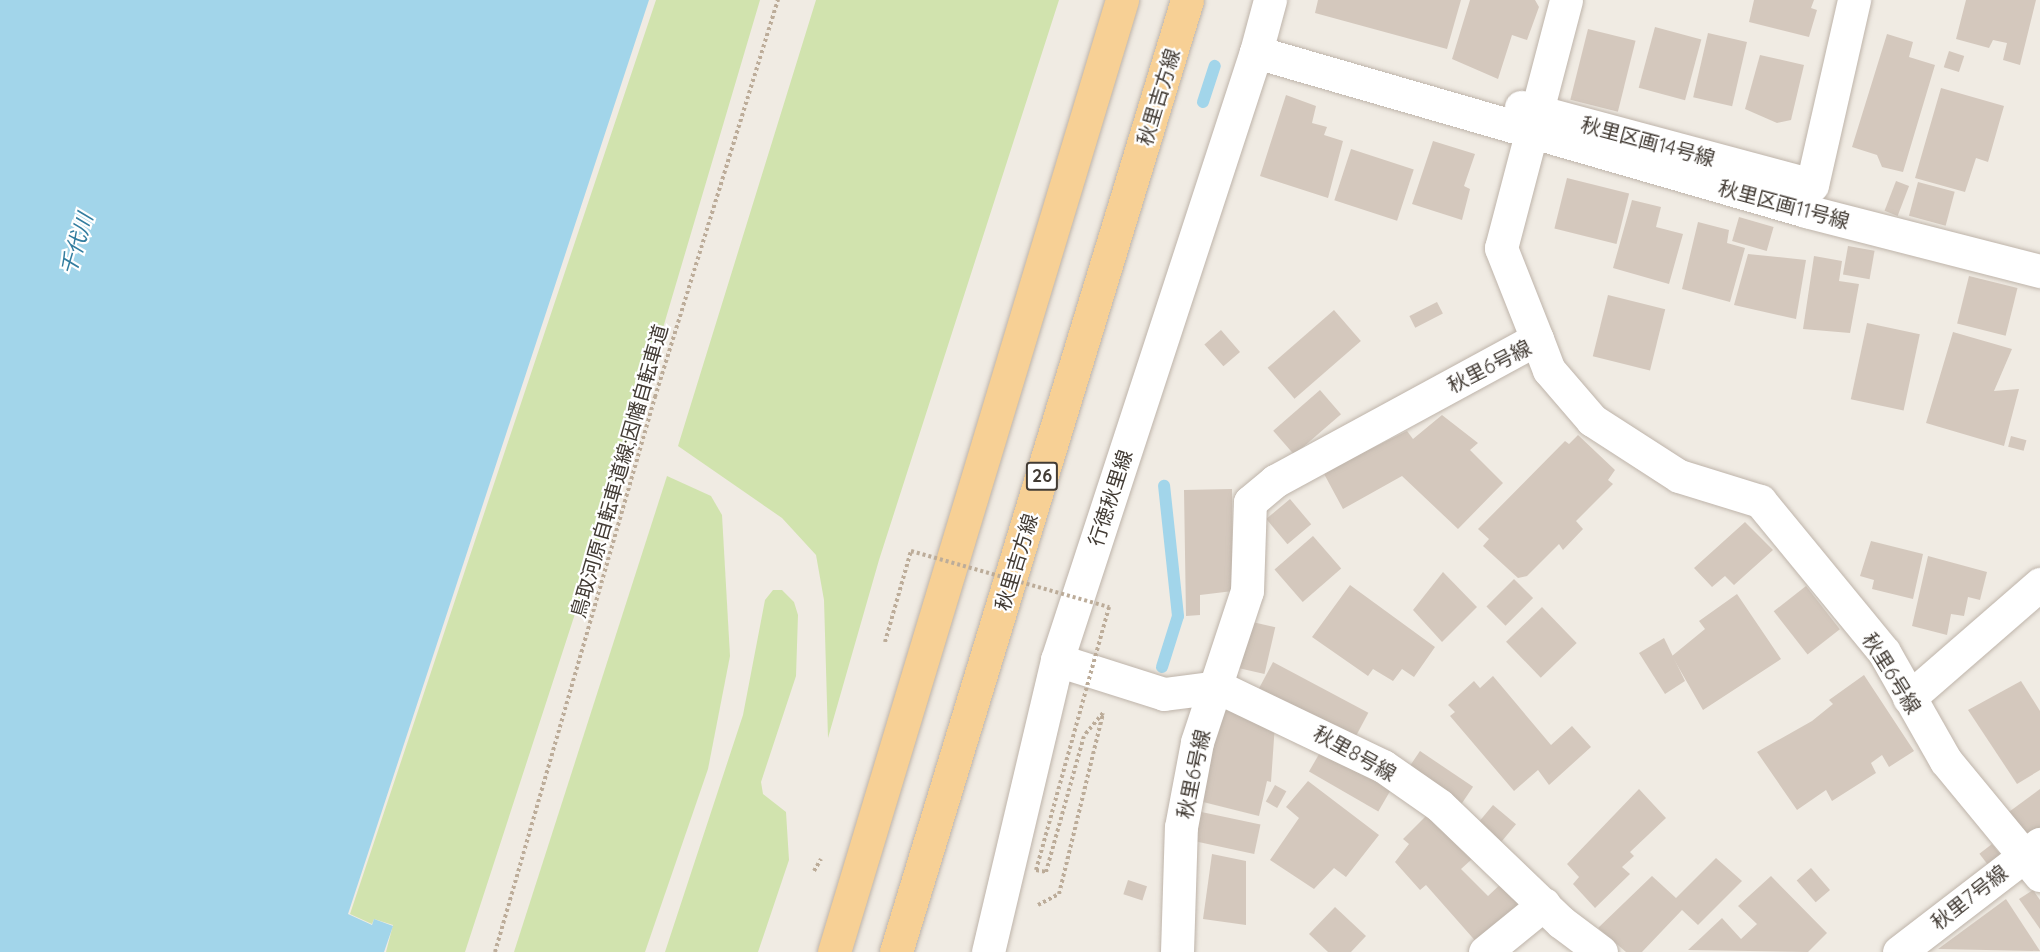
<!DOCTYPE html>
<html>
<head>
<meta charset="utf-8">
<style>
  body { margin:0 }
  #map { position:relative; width:2040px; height:952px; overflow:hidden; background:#f0ebe3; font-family:Quicksand,"Noto Sans JP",sans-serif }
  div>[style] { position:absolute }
  .green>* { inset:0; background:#d1e3ae }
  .water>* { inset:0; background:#a2d5ea }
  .stream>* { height:12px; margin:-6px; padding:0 6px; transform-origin:6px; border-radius:6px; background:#a2d5ea }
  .building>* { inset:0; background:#d4c8bd; transform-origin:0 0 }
  .path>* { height:4px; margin-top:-2px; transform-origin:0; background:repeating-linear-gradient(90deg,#bcac99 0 3px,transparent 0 6px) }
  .roads { filter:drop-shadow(0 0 2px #beb4aa) drop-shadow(0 0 2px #beb4aa) }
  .minor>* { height:33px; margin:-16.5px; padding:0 16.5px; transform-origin:16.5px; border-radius:16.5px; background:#fff }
  .primary>* { height:33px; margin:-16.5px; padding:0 16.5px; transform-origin:16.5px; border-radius:16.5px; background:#f7d095 }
  .path-bridge>* { height:4px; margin-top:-2px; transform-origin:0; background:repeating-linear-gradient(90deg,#bcac99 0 3px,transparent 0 6px) }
  span { translate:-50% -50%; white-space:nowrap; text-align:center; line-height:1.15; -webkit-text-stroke:4.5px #fff; paint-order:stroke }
  .shield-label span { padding:2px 4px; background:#fff; border:2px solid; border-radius:4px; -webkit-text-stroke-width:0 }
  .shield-label { font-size:18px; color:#423b34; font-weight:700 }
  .street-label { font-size:20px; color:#423b34 }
  .water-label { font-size:21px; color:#337d9f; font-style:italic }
</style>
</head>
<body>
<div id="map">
  <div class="green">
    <i style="clip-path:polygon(656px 0,760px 0,613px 497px,465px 952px,386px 952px,393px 925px,374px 919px,372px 924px,350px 914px)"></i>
    <i style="clip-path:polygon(816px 0,1059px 0,879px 560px,828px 738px,824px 600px,816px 555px,782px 518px,678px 446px)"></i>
    <i style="clip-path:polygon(667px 476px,711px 496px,722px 515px,730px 656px,708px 769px,645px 952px,514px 952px)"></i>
    <i style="clip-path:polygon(773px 590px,782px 590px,794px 602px,798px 615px,796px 676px,761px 782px,763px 794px,786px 812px,789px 860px,758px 952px,665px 952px,743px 715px,765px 600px)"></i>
  </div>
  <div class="water">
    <i style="clip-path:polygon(0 0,649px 0,348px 914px,372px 925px,374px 919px,393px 926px,384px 952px,0 952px)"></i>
  </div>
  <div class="stream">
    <i style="left:1203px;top:102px;width:38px;rotate:-72deg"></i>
    <i style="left:1162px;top:667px;width:53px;rotate:-72.6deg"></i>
    <i style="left:1178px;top:616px;width:131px;rotate:-96.1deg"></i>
  </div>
  <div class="building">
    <i style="clip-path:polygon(1318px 0,1461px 0,1447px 49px,1315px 13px)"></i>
    <i style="clip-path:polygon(1470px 0,1535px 0,1539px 7px,1527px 40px,1512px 35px,1498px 79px,1452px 59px)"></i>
    <i style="clip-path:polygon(1754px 0,1814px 0,1811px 8px,1817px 10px,1809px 37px,1749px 22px)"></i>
    <i style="clip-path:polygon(1966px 0,2036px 0,2020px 65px,2003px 60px,2007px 43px,1993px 40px,1989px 48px,1956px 39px)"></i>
    <i style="left:1655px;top:27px;width:48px;height:63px;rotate:15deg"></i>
    <i style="left:1588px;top:29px;width:49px;height:73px;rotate:14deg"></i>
    <i style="left:1708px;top:33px;width:40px;height:66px;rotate:13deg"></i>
    <i style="clip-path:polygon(1887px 34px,1913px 42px,1909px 57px,1935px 65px,1903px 172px,1882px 167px,1877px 155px,1852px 147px)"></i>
    <i style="left:1949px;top:51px;width:16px;height:17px;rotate:18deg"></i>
    <i style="clip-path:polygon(1760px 55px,1804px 65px,1791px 120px,1777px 123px,1745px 109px)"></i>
    <i style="clip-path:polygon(1941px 88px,2004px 106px,1988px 162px,1976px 158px,1965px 192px,1915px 178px)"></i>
    <i style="clip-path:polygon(1286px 95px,1316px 106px,1312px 123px,1327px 127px,1324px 135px,1343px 141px,1328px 198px,1260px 176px)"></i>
    <i style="clip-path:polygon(1433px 141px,1475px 154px,1464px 186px,1470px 189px,1462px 220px,1412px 204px)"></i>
    <i style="left:1351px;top:149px;width:66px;height:54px;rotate:18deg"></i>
    <i style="left:1567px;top:178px;width:64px;height:52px;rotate:14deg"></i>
    <i style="left:1896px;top:181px;width:14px;height:32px;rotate:21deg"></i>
    <i style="left:1918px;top:182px;width:38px;height:35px;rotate:15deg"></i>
    <i style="clip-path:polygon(1632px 200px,1661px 207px,1656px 227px,1683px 234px,1669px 284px,1613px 268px)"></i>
    <i style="left:1739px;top:217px;width:36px;height:25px;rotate:16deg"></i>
    <i style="clip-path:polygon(1698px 222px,1729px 230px,1727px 243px,1745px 248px,1730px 302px,1682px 289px)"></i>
    <i style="left:1848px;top:246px;width:27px;height:29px;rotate:10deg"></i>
    <i style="clip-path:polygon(1748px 254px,1806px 260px,1796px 319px,1734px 305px)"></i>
    <i style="clip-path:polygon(1814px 256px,1842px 261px,1839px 281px,1859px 284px,1850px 333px,1803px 329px)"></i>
    <i style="left:1969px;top:276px;width:50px;height:49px;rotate:14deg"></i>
    <i style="left:1608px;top:295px;width:59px;height:63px;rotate:14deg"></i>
    <i style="left:1437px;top:302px;width:13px;height:31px;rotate:63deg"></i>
    <i style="left:1334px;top:310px;width:41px;height:88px;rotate:49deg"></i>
    <i style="left:1867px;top:323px;width:54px;height:78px;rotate:12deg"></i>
    <i style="left:1221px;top:330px;width:29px;height:22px;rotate:49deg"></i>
    <i style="clip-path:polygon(1953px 332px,2012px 349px,1994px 391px,2019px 389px,2004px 446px,1926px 423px)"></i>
    <i style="left:1320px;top:390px;width:32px;height:62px;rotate:49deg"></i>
    <i style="clip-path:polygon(1442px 415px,1478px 443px,1470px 450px,1503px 483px,1458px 529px,1402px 476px,1343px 509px,1323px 472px,1407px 431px,1413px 439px)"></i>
    <i style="clip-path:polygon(1578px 435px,1615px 470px,1608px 480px,1613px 484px,1576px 521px,1583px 529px,1563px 550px,1559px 544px,1527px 576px,1518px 578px,1483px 546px,1489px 539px,1478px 529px,1565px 441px,1569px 444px)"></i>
    <i style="left:2011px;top:436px;width:16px;height:11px;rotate:15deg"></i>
    <i style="clip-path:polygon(1232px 489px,1233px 591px,1200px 595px,1200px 615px,1186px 616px,1184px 490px)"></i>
    <i style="left:1290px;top:499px;width:33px;height:31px;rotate:50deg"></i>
    <i style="clip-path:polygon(1745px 522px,1773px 550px,1734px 585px,1725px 576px,1712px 587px,1694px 568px)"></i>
    <i style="left:1313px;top:536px;width:43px;height:51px;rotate:49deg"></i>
    <i style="clip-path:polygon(1871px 541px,1923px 554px,1913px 599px,1872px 589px,1874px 580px,1860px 576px)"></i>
    <i style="clip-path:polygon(1928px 556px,1987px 572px,1980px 600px,1968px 597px,1964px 616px,1951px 614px,1947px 635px,1912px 626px)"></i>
    <i style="clip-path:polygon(1443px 572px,1477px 607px,1442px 642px,1413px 610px)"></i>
    <i style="left:1514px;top:579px;width:27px;height:39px;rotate:45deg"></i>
    <i style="clip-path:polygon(1350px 585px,1435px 647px,1414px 677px,1402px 669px,1393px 681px,1373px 669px,1368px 676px,1312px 637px)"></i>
    <i style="left:1806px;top:586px;width:55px;height:41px;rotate:52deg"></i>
    <i style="clip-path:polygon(1737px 594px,1781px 659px,1703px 710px,1672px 656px,1705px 629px,1699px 621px)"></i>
    <i style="left:1542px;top:607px;width:50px;height:50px;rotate:46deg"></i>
    <i style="left:1248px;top:621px;width:28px;height:48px;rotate:13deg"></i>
    <i style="clip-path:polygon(1664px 638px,1685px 681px,1665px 694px,1639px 653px)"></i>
    <i style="left:1273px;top:662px;width:108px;height:32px;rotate:28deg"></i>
    <i style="clip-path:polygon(1864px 675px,1914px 751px,1889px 767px,1882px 755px,1871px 763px,1876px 773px,1832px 801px,1826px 790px,1797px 810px,1757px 752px,1812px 721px,1833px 704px,1829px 700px)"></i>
    <i style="clip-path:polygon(1493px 676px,1551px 745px,1572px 726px,1591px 747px,1549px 785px,1538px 770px,1514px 791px,1450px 716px,1455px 712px,1448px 705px,1474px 681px,1480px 688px)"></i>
    <i style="clip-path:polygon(2021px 681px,2040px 711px,2040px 770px,2017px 784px,1968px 710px)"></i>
    <i style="clip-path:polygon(1223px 704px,1275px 724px,1271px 782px,1267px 781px,1259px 816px,1195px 800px)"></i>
    <i style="left:1322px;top:749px;width:80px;height:26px;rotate:30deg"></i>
    <i style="left:1420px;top:751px;width:64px;height:26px;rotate:34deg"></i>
    <i style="clip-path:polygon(1308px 781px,1379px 835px,1346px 877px,1334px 868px,1314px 889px,1270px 860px,1299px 818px,1286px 807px)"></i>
    <i style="left:1275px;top:785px;width:13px;height:19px;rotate:29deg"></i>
    <i style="clip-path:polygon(1639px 789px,1666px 818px,1630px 852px,1634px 856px,1622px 867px,1630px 874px,1595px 908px,1573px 884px,1579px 877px,1567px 864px)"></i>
    <i style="clip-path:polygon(2040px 789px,2040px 834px,2025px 844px,2002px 817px)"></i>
    <i style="left:1493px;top:805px;width:30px;height:26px;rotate:40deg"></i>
    <i style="left:1192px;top:810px;width:70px;height:30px;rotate:12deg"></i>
    <i style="clip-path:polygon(1427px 815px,1472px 859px,1461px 869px,1488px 896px,1503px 882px,1525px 908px,1479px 945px,1426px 885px,1420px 890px,1395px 862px,1409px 844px,1403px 839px)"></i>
    <i style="left:1992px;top:844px;width:16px;height:16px;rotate:52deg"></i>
    <i style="clip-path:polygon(1212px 854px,1246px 861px,1246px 925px,1203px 919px)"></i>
    <i style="clip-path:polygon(1716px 858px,1742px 881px,1698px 925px,1682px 910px,1642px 952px,1626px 952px,1598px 928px,1652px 876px,1676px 898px)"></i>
    <i style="left:1811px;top:868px;width:29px;height:19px;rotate:49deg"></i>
    <i style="clip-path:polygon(1771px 876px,1827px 933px,1808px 952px,1688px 950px,1722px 918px,1741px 939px,1757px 924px,1738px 906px)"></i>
    <i style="left:1128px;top:880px;width:20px;height:15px;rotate:18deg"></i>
    <i style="clip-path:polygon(2033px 890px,2040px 900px,2040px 929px,2019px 899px)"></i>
    <i style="clip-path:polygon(2006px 899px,2040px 951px,1938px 949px)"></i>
    <i style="clip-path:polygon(1335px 907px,1366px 936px,1351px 952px,1328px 952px,1309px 934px)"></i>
  </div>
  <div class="path">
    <i style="left:885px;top:642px;width:95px;rotate:-74.1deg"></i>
    <i style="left:814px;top:871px;width:14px;rotate:-60deg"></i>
    <i style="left:1038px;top:905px;width:24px;rotate:-28deg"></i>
    <i style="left:1059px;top:894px;width:186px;rotate:-76.3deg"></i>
    <i style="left:1103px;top:713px;width:30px;rotate:130deg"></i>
    <i style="left:495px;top:952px;width:578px;rotate:-73.92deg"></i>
    <i style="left:655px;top:397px;width:416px;rotate:-72.8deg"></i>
  </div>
  <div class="roads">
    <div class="minor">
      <i style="left:1270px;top:0;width:54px;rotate:105.1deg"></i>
      <i style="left:1256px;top:52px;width:573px;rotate:16.12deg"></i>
      <i style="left:1806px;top:211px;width:242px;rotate:14.4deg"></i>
      <i style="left:1521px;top:107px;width:301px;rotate:15deg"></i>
      <i style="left:1812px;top:185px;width:190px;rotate:-77.2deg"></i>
      <i style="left:1537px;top:339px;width:98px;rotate:-111.6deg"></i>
      <i style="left:1501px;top:248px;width:256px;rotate:-75.3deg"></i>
      <i style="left:1057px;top:660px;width:112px;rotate:17.6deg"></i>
      <i style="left:1164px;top:694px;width:54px;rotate:-7.4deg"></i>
      <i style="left:1218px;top:687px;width:183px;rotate:25.6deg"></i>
      <i style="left:1383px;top:766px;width:68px;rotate:34.9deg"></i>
      <i style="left:1439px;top:805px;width:169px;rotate:43.8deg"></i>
      <i style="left:1561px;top:922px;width:50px;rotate:36.9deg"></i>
      <i style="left:1909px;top:698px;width:174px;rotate:-41deg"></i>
      <i style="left:988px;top:952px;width:300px;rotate:-76.7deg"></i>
      <i style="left:1057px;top:660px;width:640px;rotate:-71.88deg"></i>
      <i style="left:1177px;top:952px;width:125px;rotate:-88.2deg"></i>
      <i style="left:1181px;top:827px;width:86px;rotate:-79.3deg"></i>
      <i style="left:1197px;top:742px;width:159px;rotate:-71.7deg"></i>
      <i style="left:1247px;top:591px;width:89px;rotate:-88.1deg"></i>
      <i style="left:1250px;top:502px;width:33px;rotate:-40deg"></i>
      <i style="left:1275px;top:481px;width:298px;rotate:-28.5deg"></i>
      <i style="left:1537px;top:339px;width:33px;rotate:69deg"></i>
      <i style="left:1549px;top:370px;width:66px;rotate:49.3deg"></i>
      <i style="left:1592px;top:420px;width:103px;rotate:32.8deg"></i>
      <i style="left:1679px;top:476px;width:85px;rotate:17.2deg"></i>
      <i style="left:1760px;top:501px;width:195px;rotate:50.6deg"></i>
      <i style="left:1884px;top:652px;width:125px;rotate:60.4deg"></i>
      <i style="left:1946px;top:761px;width:148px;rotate:50.5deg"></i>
      <i style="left:1485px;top:952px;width:76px;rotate:-39.1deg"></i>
      <i style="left:1899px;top:952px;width:178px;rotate:-37.5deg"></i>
    </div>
    <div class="primary">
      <i style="left:834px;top:952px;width:995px;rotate:-73.17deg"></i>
      <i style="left:896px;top:952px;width:995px;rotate:-73deg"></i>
    </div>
  </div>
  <div class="path-bridge">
    <i style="left:911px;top:551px;width:206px;rotate:15.8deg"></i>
    <i style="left:1109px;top:607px;width:273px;rotate:105.5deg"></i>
    <i style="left:1036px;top:870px;width:10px;rotate:11deg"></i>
    <i style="left:1046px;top:872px;width:141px;rotate:-74.4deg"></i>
  </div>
  <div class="shield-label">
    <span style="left:1042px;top:476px">26</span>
  </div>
  <div class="street-label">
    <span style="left:1158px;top:97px;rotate:-73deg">秋里吉方線</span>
    <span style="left:1648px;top:141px;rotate:15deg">秋里区画14号線</span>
    <span style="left:1784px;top:204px;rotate:15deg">秋里区画11号線</span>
    <span style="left:1489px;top:366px;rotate:-27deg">秋里6号線</span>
    <span style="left:619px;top:471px;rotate:-74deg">鳥取河原自転車道線;因幡自転車道</span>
    <span style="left:1110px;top:498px;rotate:-72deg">行徳秋里線</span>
    <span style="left:1016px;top:562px;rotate:-73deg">秋里吉方線</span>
    <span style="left:1892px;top:673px;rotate:58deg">秋里6号線</span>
    <span style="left:1355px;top:753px;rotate:29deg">秋里8号線</span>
    <span style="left:1193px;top:774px;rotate:-78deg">秋里6号線</span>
    <span style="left:1969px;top:897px;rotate:-38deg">秋里7号線</span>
  </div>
  <div class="water-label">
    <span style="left:76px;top:244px;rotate:-73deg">千代川</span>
  </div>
</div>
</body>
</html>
